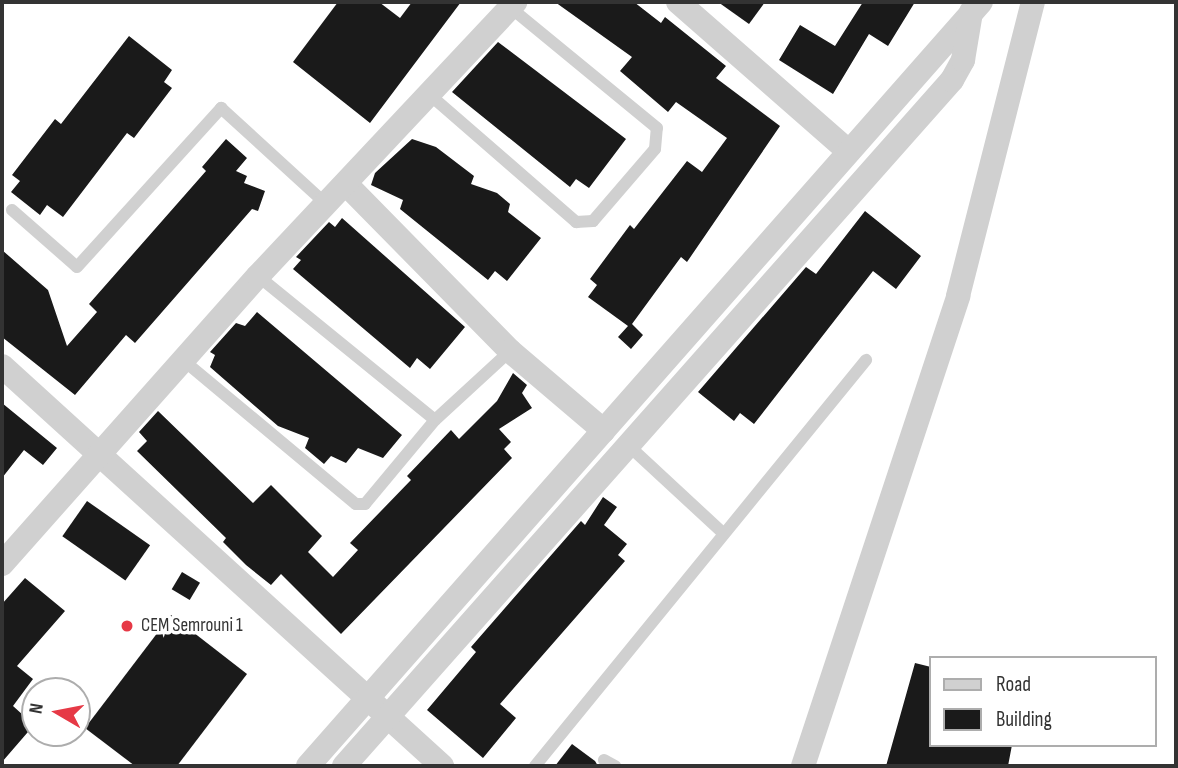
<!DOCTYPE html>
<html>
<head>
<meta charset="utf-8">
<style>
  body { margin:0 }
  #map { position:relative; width:1178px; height:768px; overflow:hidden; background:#fff; font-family:"Sofia Sans Condensed",sans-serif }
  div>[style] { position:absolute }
  .building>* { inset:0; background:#1a1a1a; transform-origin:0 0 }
  .service>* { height:12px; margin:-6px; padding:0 6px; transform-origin:6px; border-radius:6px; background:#d0d0d0 }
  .minor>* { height:24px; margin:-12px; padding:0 12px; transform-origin:12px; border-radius:12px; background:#d0d0d0 }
  .dots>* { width:19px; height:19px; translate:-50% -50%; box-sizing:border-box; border:4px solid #fff; border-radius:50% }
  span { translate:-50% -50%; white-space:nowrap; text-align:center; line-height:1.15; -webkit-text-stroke:7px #fff; paint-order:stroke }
  .poi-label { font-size:19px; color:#333 }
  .left { translate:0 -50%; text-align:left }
  .frame { position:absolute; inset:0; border:4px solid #333; pointer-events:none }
  .legend { position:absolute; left:929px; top:656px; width:228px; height:91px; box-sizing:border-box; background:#fff; border:2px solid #adadad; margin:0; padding:9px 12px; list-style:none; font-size:21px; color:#333 }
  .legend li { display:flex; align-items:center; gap:14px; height:35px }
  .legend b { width:35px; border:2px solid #adadad }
  .north { position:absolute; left:21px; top:677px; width:70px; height:70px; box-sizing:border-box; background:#fff; border:2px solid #adadad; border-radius:50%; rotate:280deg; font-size:19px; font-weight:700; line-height:28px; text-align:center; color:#333 }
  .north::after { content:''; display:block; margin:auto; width:24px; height:32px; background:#e63946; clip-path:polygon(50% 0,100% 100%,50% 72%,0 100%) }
</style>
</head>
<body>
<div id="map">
  <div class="building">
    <i style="clip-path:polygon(338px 2px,379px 2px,400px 18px,412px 2px,461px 2px,370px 123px,293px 62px)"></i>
    <i style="clip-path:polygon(555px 2px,634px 2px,661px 23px,665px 17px,726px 66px,716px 78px,780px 126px,687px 262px,681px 257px,632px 324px,643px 335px,631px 349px,618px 337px,628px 326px,588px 297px,597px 285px,590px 279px,630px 225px,634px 229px,687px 161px,702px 172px,727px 138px,676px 102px,668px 112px,620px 71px,632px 57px)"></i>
    <i style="clip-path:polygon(718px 2px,765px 2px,749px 24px)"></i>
    <i style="clip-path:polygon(863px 2px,915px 2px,888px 46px,869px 34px,833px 94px,779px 60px,800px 25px,835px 46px)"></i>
    <i style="clip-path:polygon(129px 36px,172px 70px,164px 82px,172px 88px,134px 138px,127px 133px,63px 217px,47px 205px,40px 215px,11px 192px,20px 181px,12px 175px,55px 119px,61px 124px)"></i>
    <i style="clip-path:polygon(498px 42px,626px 139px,589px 188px,576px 179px,570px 187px,452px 92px)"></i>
    <i style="clip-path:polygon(226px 139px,247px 158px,236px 171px,247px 176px,244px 183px,265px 191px,258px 211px,252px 209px,135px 343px,126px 335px,75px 395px,2px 337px,2px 250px,48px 290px,67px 346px,97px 312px,89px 304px,206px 171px,202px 167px)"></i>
    <i style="clip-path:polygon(412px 139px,436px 147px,474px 176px,471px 184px,497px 193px,510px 204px,508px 212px,541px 238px,507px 281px,495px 271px,488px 280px,400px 209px,403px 200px,371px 185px,375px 173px)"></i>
    <i style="clip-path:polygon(865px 211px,921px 256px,896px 289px,873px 271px,754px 424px,740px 413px,734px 421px,698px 392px,806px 267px,816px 274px)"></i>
    <i style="clip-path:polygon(342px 218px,465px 327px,430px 369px,417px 358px,410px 368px,293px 269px,301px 260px,296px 257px,329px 222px,335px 227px)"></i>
    <i style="clip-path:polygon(257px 312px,402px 435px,383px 458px,358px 448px,346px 463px,331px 456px,324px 464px,305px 448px,309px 438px,278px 426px,210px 367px,215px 355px,210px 352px,236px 323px,245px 326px)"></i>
    <i style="clip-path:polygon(513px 373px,527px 385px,522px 393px,532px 408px,499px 429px,511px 442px,504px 449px,512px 458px,341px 634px,281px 574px,271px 585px,246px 565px,223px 542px,226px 538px,137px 451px,147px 441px,139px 432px,158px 411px,253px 503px,271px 485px,322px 536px,308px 552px,333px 577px,358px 550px,350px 543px,411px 480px,407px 476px,451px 430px,459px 439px,497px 401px)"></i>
    <i style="clip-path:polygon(2px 403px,57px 448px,43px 465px,24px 450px,2px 478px)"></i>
    <i style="clip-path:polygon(603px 497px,617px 507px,604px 525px,627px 544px,618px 555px,625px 561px,500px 704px,516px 718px,483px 758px,427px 710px,476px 652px,471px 647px,581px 521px,585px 525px)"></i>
    <i style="left:87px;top:501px;width:77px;height:43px;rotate:35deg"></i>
    <i style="left:182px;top:572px;width:21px;height:20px;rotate:31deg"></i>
    <i style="clip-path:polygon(25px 578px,65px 611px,17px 666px,33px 679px,13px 706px,34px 725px,2px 762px,2px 604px)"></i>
    <i style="clip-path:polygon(171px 615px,247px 674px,177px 766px,135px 766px,85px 728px)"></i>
    <i style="clip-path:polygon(915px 663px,931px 667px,931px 745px,1012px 745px,1008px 766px,886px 766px)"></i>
    <i style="clip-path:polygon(572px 744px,595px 761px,598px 766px,555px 766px)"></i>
  </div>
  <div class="service">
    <i style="left:430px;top:95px;width:194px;rotate:41deg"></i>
    <i style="left:576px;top:222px;width:17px;rotate:-3deg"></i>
    <i style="left:593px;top:221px;width:95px;rotate:-49.3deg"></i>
    <i style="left:655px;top:149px;width:21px;rotate:-85deg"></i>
    <i style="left:657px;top:128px;width:189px;rotate:-140.6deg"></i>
    <i style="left:12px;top:210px;width:86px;rotate:41.2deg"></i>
    <i style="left:77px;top:267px;width:215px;rotate:-47.8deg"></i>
    <i style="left:221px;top:108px;width:141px;rotate:42.4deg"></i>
    <i style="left:258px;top:276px;width:228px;rotate:39.1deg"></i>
    <i style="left:183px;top:360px;width:225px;rotate:39.8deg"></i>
    <i style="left:356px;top:504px;width:9px"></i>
    <i style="left:365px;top:504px;width:109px;rotate:-50.2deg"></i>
    <i style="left:435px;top:420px;width:102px;rotate:-42.6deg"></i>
    <i style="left:629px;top:446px;width:129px;rotate:42.8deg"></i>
    <i style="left:604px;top:760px;width:13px;rotate:29deg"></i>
    <i style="left:535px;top:766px;width:524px;rotate:-50.81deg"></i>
  </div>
  <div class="minor">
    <i style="left:678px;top:2px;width:226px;rotate:41.2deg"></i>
    <i style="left:346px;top:184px;width:234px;rotate:45.5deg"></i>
    <i style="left:510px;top:351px;width:123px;rotate:40.4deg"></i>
    <i style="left:2px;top:366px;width:595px;rotate:42.27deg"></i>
    <i style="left:2px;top:564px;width:385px;rotate:-48.4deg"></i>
    <i style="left:258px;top:276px;width:376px;rotate:-46.8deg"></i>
    <i style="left:308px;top:766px;width:1018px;rotate:-48.62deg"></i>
    <i style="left:344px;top:766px;width:917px;rotate:-48.45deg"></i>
    <i style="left:952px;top:80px;width:23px;rotate:-61deg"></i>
    <i style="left:963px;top:60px;width:49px;rotate:-80.5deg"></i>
    <i style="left:803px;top:766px;width:495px;rotate:-71.7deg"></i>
    <i style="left:958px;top:296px;width:303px;rotate:-75.7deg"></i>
  </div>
  <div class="dots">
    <i style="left:127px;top:626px;background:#e63946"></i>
  </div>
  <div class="poi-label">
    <span class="left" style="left:141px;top:626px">CEM Semrouni 1</span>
  </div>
  <div class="frame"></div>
  <ul class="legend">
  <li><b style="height:9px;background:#d0d0d0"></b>Road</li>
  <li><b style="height:19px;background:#1a1a1a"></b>Building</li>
  </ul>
  <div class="north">N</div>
</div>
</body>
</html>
